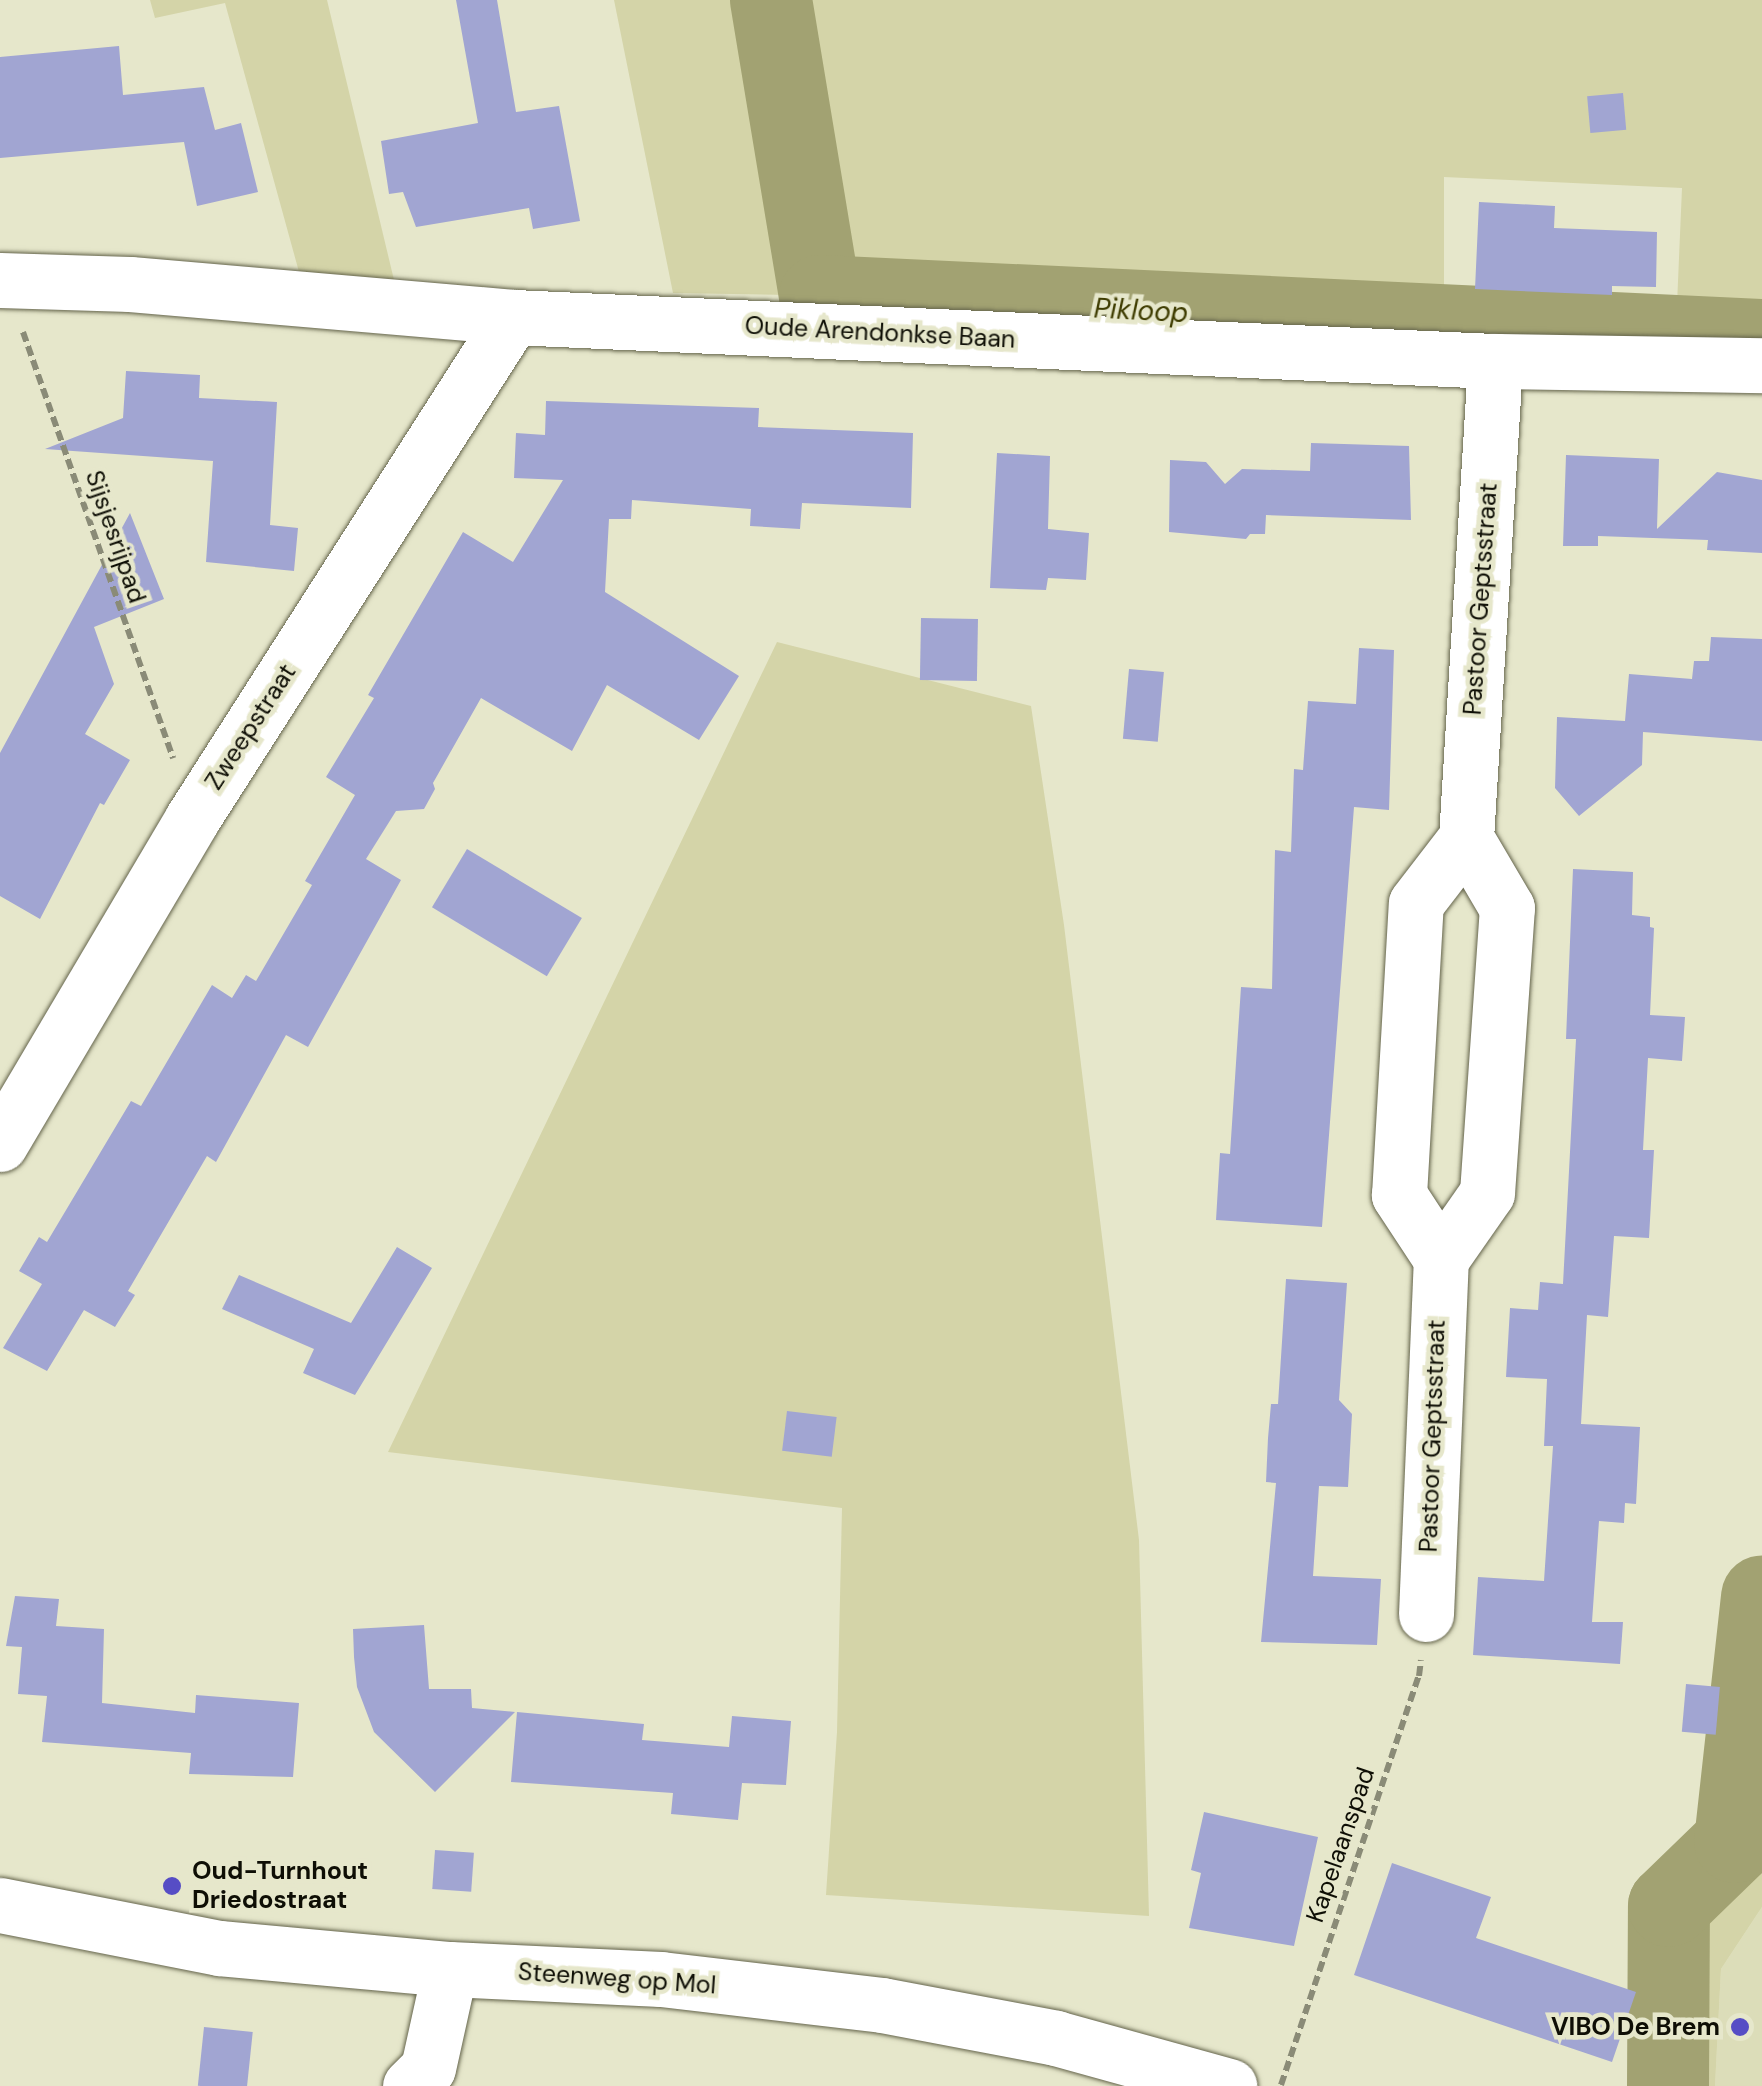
<!DOCTYPE html>
<html>
<head>
<meta charset="utf-8">
<style>
  body { margin:0 }
  #map { position:relative; width:1762px; height:2086px; overflow:hidden; background:#e6e7cb; font-family:"DM Sans",sans-serif }
  div>[style] { position:absolute }
  .built>* { inset:0; background:#dcddb9 }
  .green>* { inset:0; background:#d4d4a8 }
  .river>* { height:82px; margin:-41px; padding:0 41px; transform-origin:41px; border-radius:41px; background:#a2a272 }
  .building>* { inset:0; background:#a1a5d2; transform-origin:0 0 }
  .path>* { height:6px; margin-top:-3px; transform-origin:0; background:repeating-linear-gradient(90deg,#8a8b77 0 10px,transparent 0 15px) }
  .roads { filter:drop-shadow(0 0 2px #64644b) drop-shadow(0 0 2px #64644b) }
  .minor>* { height:55px; margin:-27.5px; padding:0 27.5px; transform-origin:27.5px; border-radius:27.5px; background:#fff }
  .primary>* { height:55px; margin:-27.5px; padding:0 27.5px; transform-origin:27.5px; border-radius:27.5px; background:#fff }
  .dots>* { width:28px; height:28px; translate:-50% -50%; box-sizing:border-box; border:5px solid #e6e7cb; border-radius:50% }
  span { translate:-50% -50%; white-space:nowrap; text-align:center; line-height:1.15; -webkit-text-stroke:9px #e6e7cb; paint-order:stroke }
  .street-label { font-size:25px; color:#0e0e05 }
  .poi-label { font-size:25px; color:#0e0e05; font-weight:700 }
  .left { translate:0 -50%; text-align:left }
  .right { translate:-100% -50%; text-align:right }
  .water-label { font-size:28px; color:#3e3c00; font-style:italic }
</style>
</head>
<body>
<div id="map">
  <div class="built">
    <i style="clip-path:polygon(1762px 1907px,1762px 2086px,1715px 2086px,1721px 1969px)"></i>
  </div>
  <div class="green">
    <i style="clip-path:polygon(150px 0,327px 0,394px 280px,299px 272px,225px 3px,155px 18px)"></i>
    <i style="clip-path:polygon(614px 0,1762px 0,1762px 330px,1676px 328px,1682px 188px,1444px 177px,1444px 311px,852px 279px,791px 295px,673px 293px)"></i>
    <i style="clip-path:polygon(777px 642px,1031px 706px,1064px 925px,1139px 1540px,1149px 1916px,826px 1895px,837px 1732px,842px 1508px,388px 1452px)"></i>
    <i style="clip-path:polygon(1762px 1565px,1762px 1907px,1721px 1969px,1715px 2086px,1668px 2086px,1669px 1906px,1735px 1842px)"></i>
  </div>
  <div class="river">
    <i style="left:771px;top:0;width:300px;rotate:80.6deg"></i>
    <i style="left:820px;top:296px;width:943px;rotate:2.67deg"></i>
    <i style="left:1668px;top:2086px;width:180px;rotate:-89.7deg"></i>
    <i style="left:1669px;top:1906px;width:92px;rotate:-44.1deg"></i>
    <i style="left:1735px;top:1842px;width:247px;rotate:-83.7deg"></i>
  </div>
  <div class="building">
    <i style="clip-path:polygon(456px 0,497px 0,516px 112px,559px 106px,580px 221px,533px 229px,529px 208px,416px 227px,403px 192px,389px 194px,381px 141px,478px 123px)"></i>
    <i style="clip-path:polygon(119px 46px,123px 95px,204px 87px,215px 130px,241px 123px,258px 192px,197px 206px,184px 142px,0 158px,0 57px)"></i>
    <i style="left:1623px;top:93px;width:37px;height:36px;rotate:85deg"></i>
    <i style="clip-path:polygon(1479px 202px,1555px 206px,1554px 228px,1657px 232px,1656px 287px,1612px 286px,1612px 295px,1475px 289px)"></i>
    <i style="clip-path:polygon(126px 371px,200px 375px,199px 398px,277px 402px,270px 525px,298px 528px,294px 571px,206px 562px,213px 461px,45px 449px,123px 418px)"></i>
    <i style="clip-path:polygon(546px 401px,759px 408px,758px 427px,913px 433px,911px 508px,802px 503px,800px 529px,750px 526px,751px 509px,632px 500px,631px 519px,609px 519px,605px 592px,739px 676px,699px 740px,607px 685px,572px 751px,481px 698px,433px 783px,435px 789px,424px 809px,396px 811px,366px 859px,401px 880px,308px 1047px,286px 1035px,216px 1162px,207px 1156px,128px 1291px,135px 1295px,115px 1327px,84px 1310px,47px 1371px,3px 1348px,42px 1284px,19px 1271px,39px 1237px,47px 1242px,131px 1101px,141px 1106px,212px 985px,232px 998px,246px 975px,256px 981px,312px 885px,305px 881px,355px 795px,326px 777px,374px 698px,368px 695px,463px 532px,513px 562px,563px 480px,514px 478px,516px 433px,545px 435px)"></i>
    <i style="clip-path:polygon(1311px 443px,1409px 446px,1411px 520px,1266px 515px,1265px 534px,1250px 534px,1246px 539px,1169px 532px,1170px 460px,1206px 462px,1225px 484px,1242px 469px,1310px 471px)"></i>
    <i style="clip-path:polygon(997px 453px,1050px 456px,1048px 529px,1089px 533px,1086px 580px,1048px 578px,1046px 590px,990px 588px)"></i>
    <i style="clip-path:polygon(1566px 455px,1659px 459px,1657px 529px,1717px 472px,1762px 480px,1762px 553px,1707px 550px,1708px 540px,1598px 536px,1598px 546px,1563px 546px)"></i>
    <i style="clip-path:polygon(130px 513px,164px 599px,94px 627px,114px 684px,85px 734px,130px 760px,104px 805px,100px 803px,40px 919px,0 896px,0 753px)"></i>
    <i style="left:921px;top:618px;width:57px;height:62px;rotate:1deg"></i>
    <i style="clip-path:polygon(1711px 637px,1762px 639px,1762px 741px,1643px 732px,1642px 765px,1579px 816px,1555px 788px,1557px 717px,1625px 721px,1629px 674px,1692px 679px,1694px 661px,1709px 661px)"></i>
    <i style="clip-path:polygon(1359px 648px,1394px 650px,1389px 810px,1354px 807px,1322px 1227px,1216px 1220px,1220px 1153px,1230px 1154px,1241px 987px,1272px 989px,1275px 850px,1291px 852px,1294px 769px,1303px 770px,1308px 701px,1356px 704px)"></i>
    <i style="left:1129px;top:669px;width:35px;height:70px;rotate:5deg"></i>
    <i style="left:467px;top:849px;width:134px;height:68px;rotate:31deg"></i>
    <i style="clip-path:polygon(1573px 869px,1633px 872px,1632px 915px,1650px 917px,1650px 927px,1654px 928px,1650px 1015px,1685px 1017px,1682px 1061px,1648px 1058px,1643px 1150px,1654px 1150px,1649px 1238px,1614px 1236px,1608px 1317px,1587px 1315px,1581px 1424px,1640px 1427px,1636px 1504px,1625px 1503px,1624px 1523px,1599px 1521px,1592px 1622px,1623px 1622px,1620px 1664px,1473px 1655px,1478px 1577px,1544px 1581px,1553px 1446px,1544px 1446px,1547px 1379px,1506px 1377px,1510px 1308px,1538px 1310px,1540px 1282px,1563px 1284px,1576px 1039px,1566px 1039px)"></i>
    <i style="clip-path:polygon(397px 1247px,432px 1268px,355px 1395px,303px 1373px,314px 1349px,222px 1309px,239px 1275px,351px 1323px)"></i>
    <i style="clip-path:polygon(1286px 1279px,1347px 1283px,1339px 1400px,1352px 1414px,1348px 1487px,1319px 1486px,1313px 1576px,1381px 1579px,1377px 1645px,1261px 1642px,1276px 1483px,1266px 1482px,1268px 1438px,1271px 1404px,1278px 1404px)"></i>
    <i style="left:787px;top:1411px;width:50px;height:40px;rotate:7deg"></i>
    <i style="clip-path:polygon(15px 1596px,59px 1599px,56px 1626px,104px 1629px,102px 1703px,195px 1713px,196px 1695px,299px 1703px,293px 1777px,189px 1774px,191px 1753px,42px 1742px,47px 1696px,18px 1694px,22px 1647px,6px 1646px)"></i>
    <i style="clip-path:polygon(424px 1625px,429px 1689px,471px 1689px,472px 1708px,515px 1712px,435px 1792px,374px 1732px,357px 1687px,354px 1657px,353px 1629px)"></i>
    <i style="left:1686px;top:1684px;width:34px;height:48px;rotate:5deg"></i>
    <i style="clip-path:polygon(517px 1712px,644px 1724px,642px 1740px,729px 1747px,732px 1716px,791px 1721px,786px 1785px,742px 1783px,738px 1820px,671px 1814px,673px 1793px,511px 1782px)"></i>
    <i style="clip-path:polygon(1204px 1812px,1318px 1837px,1294px 1946px,1189px 1928px,1201px 1873px,1191px 1870px)"></i>
    <i style="left:435px;top:1850px;width:39px;height:39px;rotate:4deg"></i>
    <i style="clip-path:polygon(1392px 1863px,1491px 1897px,1476px 1938px,1636px 1992px,1612px 2062px,1354px 1975px)"></i>
    <i style="left:204px;top:2027px;width:49px;height:59px;rotate:6deg"></i>
  </div>
  <div class="path">
    <i style="left:23px;top:332px;width:452px;rotate:70.6deg"></i>
    <i style="left:1281px;top:2085px;width:432px;rotate:-71.4deg"></i>
    <i style="left:1419px;top:1676px;width:16px;rotate:-83deg"></i>
  </div>
  <div class="roads">
    <div class="minor">
      <i style="left:0;top:280px;width:130px;rotate:1.8deg"></i>
      <i style="left:130px;top:284px;width:384px;rotate:4.9deg"></i>
      <i style="left:513px;top:317px;width:983px;rotate:2.57deg"></i>
      <i style="left:1495px;top:361px;width:267px;rotate:0.9deg"></i>
      <i style="left:0;top:1144px;width:377px;rotate:-59.4deg"></i>
      <i style="left:192px;top:819px;width:596px;rotate:-57.4deg"></i>
      <i style="left:1441px;top:1259px;width:80px;rotate:-55.1deg"></i>
      <i style="left:1487px;top:1193px;width:286px;rotate:-86deg"></i>
      <i style="left:1507px;top:908px;width:81px;rotate:-120.4deg"></i>
      <i style="left:1426px;top:1614px;width:355px;rotate:-87.6deg"></i>
      <i style="left:1441px;top:1259px;width:77px;rotate:-123.3deg"></i>
      <i style="left:1399px;top:1195px;width:292px;rotate:-86.7deg"></i>
      <i style="left:1416px;top:903px;width:82px;rotate:-52.4deg"></i>
      <i style="left:1466px;top:838px;width:478px;rotate:-86.5deg"></i>
      <i style="left:410px;top:2086px;width:25px;rotate:-45deg"></i>
      <i style="left:428px;top:2068px;width:101px;rotate:-77.5deg"></i>
    </div>
    <div class="primary">
      <i style="left:0;top:1905px;width:223px;rotate:11.1deg"></i>
      <i style="left:219px;top:1948px;width:232px;rotate:5.2deg"></i>
      <i style="left:450px;top:1969px;width:211px;rotate:2.7deg"></i>
      <i style="left:661px;top:1979px;width:223px;rotate:6.7deg"></i>
      <i style="left:882px;top:2005px;width:177px;rotate:10.7deg"></i>
      <i style="left:1056px;top:2038px;width:180px;rotate:15.5deg"></i>
    </div>
  </div>
  <div class="dots">
    <i style="left:172px;top:1886px;background:#564dc5"></i>
    <i style="left:1740px;top:2027px;background:#564dc5"></i>
  </div>
  <div class="street-label">
    <span style="left:880px;top:333px;rotate:3deg">Oude Arendonkse Baan</span>
    <span style="left:115px;top:537px;rotate:71deg">Sijsjesrijpad</span>
    <span style="left:1481px;top:599px;rotate:-86deg">Pastoor Geptsstraat</span>
    <span style="left:251px;top:727px;rotate:-57deg">Zweepstraat</span>
    <span style="left:1433px;top:1436px;rotate:-88deg">Pastoor Geptsstraat</span>
    <span style="left:1341px;top:1845px;rotate:-71deg">Kapelaanspad</span>
    <span style="left:617px;top:1979px;rotate:4deg">Steenweg op Mol</span>
  </div>
  <div class="poi-label">
    <span class="left" style="left:192px;top:1886px">Oud-Turnhout<br>Driedostraat</span>
    <span class="right" style="left:1720px;top:2027px">VIBO De Brem</span>
  </div>
  <div class="water-label">
    <span style="left:1141px;top:311px;rotate:3deg">Pikloop</span>
  </div>
</div>
</body>
</html>
